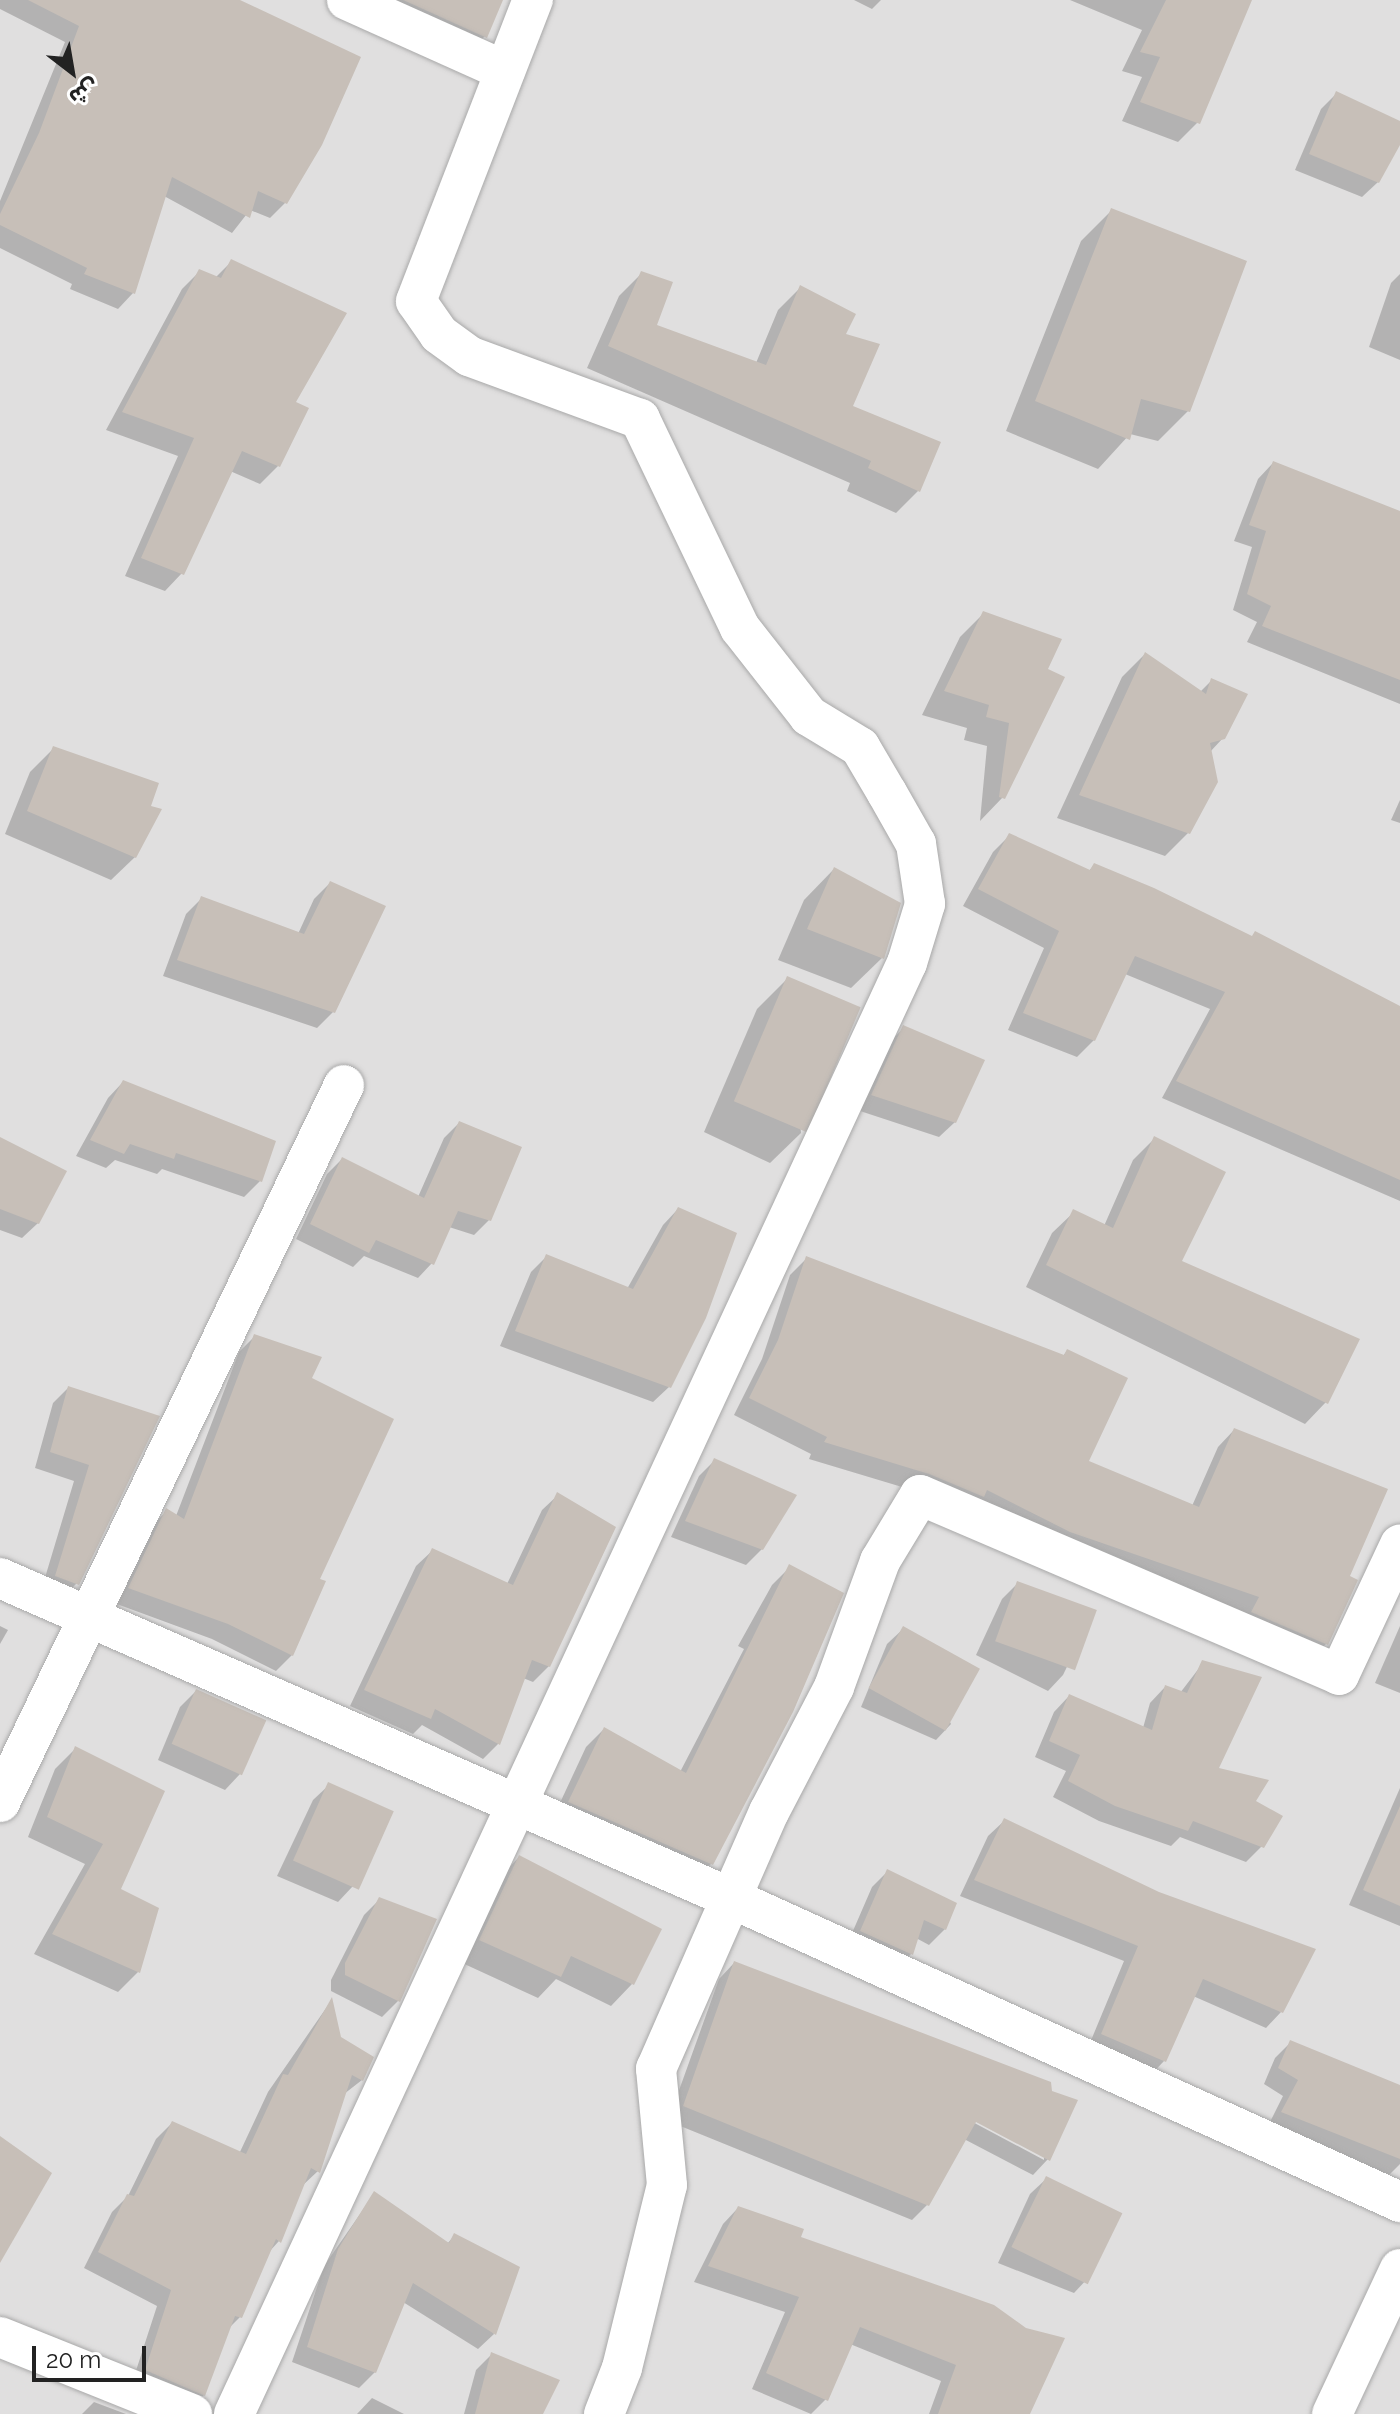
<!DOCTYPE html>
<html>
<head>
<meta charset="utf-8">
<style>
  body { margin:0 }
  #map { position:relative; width:1400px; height:2414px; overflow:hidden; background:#f2efe9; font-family:Raleway,"Noto Sans Arabic",sans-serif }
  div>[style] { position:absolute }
  .residential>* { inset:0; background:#e0dfdf; transform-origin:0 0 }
  .shadow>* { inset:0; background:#0003 }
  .building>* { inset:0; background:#c7bfb8; transform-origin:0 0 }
  .roads { filter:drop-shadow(0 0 2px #a9a9a9) drop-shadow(0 0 2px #a9a9a9) }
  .street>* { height:40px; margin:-20px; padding:0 20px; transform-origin:20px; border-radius:20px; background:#fff }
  span { translate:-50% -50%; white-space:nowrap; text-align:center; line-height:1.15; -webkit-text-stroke:7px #fff; paint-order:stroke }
  .north { position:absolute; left:32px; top:32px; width:80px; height:80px; -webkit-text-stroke:6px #fff; paint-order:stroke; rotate:149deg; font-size:22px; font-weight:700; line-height:32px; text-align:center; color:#222 }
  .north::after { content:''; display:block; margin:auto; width:28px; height:36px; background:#222; clip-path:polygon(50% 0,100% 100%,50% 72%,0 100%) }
  .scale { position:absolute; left:32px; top:2346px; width:114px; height:36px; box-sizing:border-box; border:4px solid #222; border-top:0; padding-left:10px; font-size:24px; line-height:28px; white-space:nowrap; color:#222; -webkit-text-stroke:6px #fff; paint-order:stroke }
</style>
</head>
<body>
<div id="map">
  <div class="residential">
    <i style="left:0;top:0;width:1400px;height:2414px"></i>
  </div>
  <div class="shadow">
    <i style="clip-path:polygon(0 0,235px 0,286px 202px,270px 218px,250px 210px,232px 233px,164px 196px,133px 293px,118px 309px,70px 289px,72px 284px,0 248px,0 201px,65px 42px,0 9px)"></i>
    <i style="clip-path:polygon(338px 0,500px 0,485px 36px,464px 57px)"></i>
    <i style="clip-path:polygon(854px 0,881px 0,872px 9px)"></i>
    <i style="clip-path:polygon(1070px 0,1250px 0,1198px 122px,1178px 142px,1122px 121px,1142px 77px,1122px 71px,1142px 30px)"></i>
    <i style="clip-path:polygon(1336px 94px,1400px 123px,1400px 140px,1378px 182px,1362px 197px,1295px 170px,1321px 109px)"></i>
    <i style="clip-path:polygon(1111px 211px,1188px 411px,1158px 441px,1130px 434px,1098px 469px,1006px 431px,1081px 241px)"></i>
    <i style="clip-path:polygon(232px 261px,293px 403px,278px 466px,260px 484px,230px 471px,182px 573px,165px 591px,125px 576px,178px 456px,106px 430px,182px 289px,200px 271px,215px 278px)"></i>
    <i style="clip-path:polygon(642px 273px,654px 326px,756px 363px,778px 310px,800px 288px,843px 335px,850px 407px,919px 490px,896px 513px,847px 491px,850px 483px,587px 368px,619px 296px)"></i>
    <i style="clip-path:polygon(1400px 274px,1400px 360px,1369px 347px,1391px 283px)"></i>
    <i style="clip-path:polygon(1273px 463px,1400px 584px,1400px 704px,1247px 642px,1257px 622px,1233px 610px,1252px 547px,1234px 541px,1258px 479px)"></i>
    <i style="clip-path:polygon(983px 614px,1045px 670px,1003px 797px,980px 821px,987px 746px,964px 740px,967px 728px,922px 715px,960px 637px)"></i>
    <i style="clip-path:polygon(1145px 654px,1200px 692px,1211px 681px,1223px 738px,1210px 752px,1188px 833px,1165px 856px,1057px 818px,1122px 677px)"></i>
    <i style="clip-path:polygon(54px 748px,135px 857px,111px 880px,5px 834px,30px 772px)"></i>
    <i style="clip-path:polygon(1400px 800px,1400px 823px,1391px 820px)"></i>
    <i style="clip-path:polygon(1010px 835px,1088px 872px,1094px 865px,1400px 1008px,1400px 1201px,1162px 1098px,1210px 1009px,1125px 974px,1094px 1040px,1077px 1057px,1008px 1030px,1044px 948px,963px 906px,993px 852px)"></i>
    <i style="clip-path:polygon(834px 869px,882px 958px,851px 988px,778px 960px,804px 900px)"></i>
    <i style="clip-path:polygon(330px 883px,333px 1012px,317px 1028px,163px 976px,186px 914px,202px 898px,298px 934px,314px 899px)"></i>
    <i style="clip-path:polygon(788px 978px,801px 1133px,770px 1163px,704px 1132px,757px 1009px)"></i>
    <i style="clip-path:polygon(904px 1028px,955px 1122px,939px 1137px,857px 1110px,888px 1043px)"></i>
    <i style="clip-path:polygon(123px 1082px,260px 1181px,244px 1197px,162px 1169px,157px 1174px,115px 1160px,106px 1168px,76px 1156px,108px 1098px)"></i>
    <i style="clip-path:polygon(459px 1123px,489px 1220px,474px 1235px,449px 1227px,432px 1263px,418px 1278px,364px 1256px,353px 1267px,296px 1239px,327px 1174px,342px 1159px,418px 1197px,444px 1138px)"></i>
    <i style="clip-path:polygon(0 1139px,38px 1223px,22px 1238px,0 1230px)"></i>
    <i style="clip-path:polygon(1154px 1139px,1180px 1262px,1326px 1402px,1305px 1424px,1026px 1287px,1052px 1233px,1074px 1212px,1104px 1226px,1133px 1160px)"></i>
    <i style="clip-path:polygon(678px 1209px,669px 1387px,653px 1402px,500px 1346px,531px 1272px,547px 1256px,627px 1289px,663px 1225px)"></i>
    <i style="clip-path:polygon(807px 1258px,1062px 1357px,1067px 1351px,1087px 1462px,1192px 1506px,1218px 1447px,1234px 1430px,1347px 1577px,1326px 1644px,1309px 1661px,912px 1490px,809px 1459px,811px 1454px,734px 1415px,762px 1359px,790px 1275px)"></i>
    <i style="clip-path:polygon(255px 1336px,317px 1580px,292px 1655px,276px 1671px,212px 1639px,114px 1603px,151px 1526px,167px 1511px,176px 1516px,239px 1352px)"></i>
    <i style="clip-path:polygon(68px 1388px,157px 1417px,77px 1583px,61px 1599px,41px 1591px,74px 1481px,35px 1468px,53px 1403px)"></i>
    <i style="clip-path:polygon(715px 1460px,762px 1549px,746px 1565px,671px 1537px,699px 1476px)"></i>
    <i style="clip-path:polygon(558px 1495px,549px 1666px,533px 1682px,523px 1678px,498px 1744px,483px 1759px,422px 1725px,413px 1734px,350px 1706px,416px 1566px,432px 1551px,507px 1584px,542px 1510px)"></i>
    <i style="clip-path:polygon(790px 1567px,711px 1864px,693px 1882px,552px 1820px,586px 1747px,604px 1729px,680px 1772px,744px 1649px,738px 1646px,772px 1585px)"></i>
    <i style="clip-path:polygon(1018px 1583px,1094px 1611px,1063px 1675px,1048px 1691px,976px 1655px,1002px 1599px)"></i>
    <i style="clip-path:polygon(0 1626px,8px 1630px,0 1644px)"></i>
    <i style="clip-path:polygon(1400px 1626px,1400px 1693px,1375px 1683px)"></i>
    <i style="clip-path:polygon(903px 1629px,951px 1724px,936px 1740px,861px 1707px,887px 1644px)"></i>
    <i style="clip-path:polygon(1203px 1663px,1216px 1769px,1253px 1802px,1262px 1846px,1246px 1862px,1180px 1837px,1171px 1846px,1099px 1821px,1053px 1797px,1066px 1771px,1035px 1757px,1054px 1712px,1069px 1696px,1143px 1728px,1150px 1703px,1165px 1687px,1180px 1693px)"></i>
    <i style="clip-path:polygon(196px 1691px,240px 1774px,225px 1790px,158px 1760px,180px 1707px)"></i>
    <i style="clip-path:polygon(75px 1749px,119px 1890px,156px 1909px,138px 1972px,118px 1992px,34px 1954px,85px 1864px,28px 1837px,55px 1769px)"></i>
    <i style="clip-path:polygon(329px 1785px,353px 1886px,338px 1902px,277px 1876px,313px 1800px)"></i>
    <i style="clip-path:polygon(1400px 1788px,1400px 1926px,1349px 1905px)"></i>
    <i style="clip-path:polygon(1004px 1821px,1281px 2012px,1266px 2028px,1193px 1996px,1164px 2061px,1149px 2077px,1087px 2050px,1124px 1961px,960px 1896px,988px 1836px)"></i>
    <i style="clip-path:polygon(519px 1857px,632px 1984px,611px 2006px,556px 1979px,538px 1998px,460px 1962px,498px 1879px)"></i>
    <i style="clip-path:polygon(888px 1871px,945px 1929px,929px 1945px,916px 1938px,911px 1954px,896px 1970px,846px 1947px,872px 1887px)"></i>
    <i style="clip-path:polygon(380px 1899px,434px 1920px,398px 2001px,382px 2017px,331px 1991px,331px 1980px,364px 1915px)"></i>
    <i style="clip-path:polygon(evenodd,734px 1963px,1049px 2083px,1050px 2092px,1075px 2101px,1048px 2159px,1033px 2175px,964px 2139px,928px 2204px,912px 2220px,668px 2121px,719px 1979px,734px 1963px,968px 2115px,1044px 2155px,1044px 2160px,967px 2119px,968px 2115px)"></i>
    <i style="clip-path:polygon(331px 2001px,339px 2038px,362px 2080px,344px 2094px,318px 2171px,302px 2186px,279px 2241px,269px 2252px,240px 2317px,228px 2329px,204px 2395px,188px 2411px,131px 2386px,157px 2306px,84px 2268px,112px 2212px,128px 2196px,156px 2139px,172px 2123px,239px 2154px,268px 2092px)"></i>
    <i style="clip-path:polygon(1291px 2042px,1400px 2088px,1400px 2164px,1388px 2176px,1267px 2128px,1283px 2096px,1264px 2084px,1275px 2058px)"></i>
    <i style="clip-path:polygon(1046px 2179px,1089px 2277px,1074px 2293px,998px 2263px,1030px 2194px)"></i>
    <i style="clip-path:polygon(374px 2194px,447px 2244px,455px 2235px,494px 2334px,478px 2349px,403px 2302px,375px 2372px,359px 2388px,292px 2362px,324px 2266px)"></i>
    <i style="clip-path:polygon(738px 2208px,798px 2238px,1020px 2414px,929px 2414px,941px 2381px,850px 2344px,826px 2399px,811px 2414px,752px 2389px,785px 2312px,694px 2282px,723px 2224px)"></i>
    <i style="clip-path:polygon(492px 2354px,541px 2414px,464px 2414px,476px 2370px)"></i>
    <i style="clip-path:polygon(372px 2398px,404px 2414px,357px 2414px)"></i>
    <i style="clip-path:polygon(94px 2402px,126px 2414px,82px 2414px)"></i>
  </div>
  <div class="building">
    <i style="clip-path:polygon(28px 0,240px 0,361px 57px,322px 145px,287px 204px,258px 191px,250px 218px,172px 177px,135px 294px,84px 274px,87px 268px,0 225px,0 214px,39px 133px,79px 26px)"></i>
    <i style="clip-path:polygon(403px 0,503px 0,487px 38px)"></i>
    <i style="clip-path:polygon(1166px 0,1252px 0,1200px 124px,1140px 102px,1160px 57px,1140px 52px)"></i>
    <i style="clip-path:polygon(1336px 91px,1400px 121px,1400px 145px,1379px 183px,1309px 154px)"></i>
    <i style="clip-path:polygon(1111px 208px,1247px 261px,1190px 412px,1141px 399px,1130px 440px,1035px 401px)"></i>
    <i style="clip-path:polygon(231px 259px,347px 313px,296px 402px,309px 408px,280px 467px,242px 451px,184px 575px,141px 558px,194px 438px,122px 412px,199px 269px,221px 278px)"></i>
    <i style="clip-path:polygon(641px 271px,673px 282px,657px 325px,766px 365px,800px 285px,856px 314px,846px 334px,880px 344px,853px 406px,941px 442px,920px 492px,868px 468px,871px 461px,608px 346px)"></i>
    <i style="clip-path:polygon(1273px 461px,1400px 511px,1400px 680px,1262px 626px,1271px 606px,1247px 594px,1266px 531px,1249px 525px)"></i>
    <i style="clip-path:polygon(983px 611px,1062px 639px,1048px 669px,1065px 677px,1005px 799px,999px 797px,1009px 723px,986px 717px,989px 705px,944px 691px)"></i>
    <i style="clip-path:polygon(1145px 652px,1206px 694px,1211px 678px,1248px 694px,1225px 739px,1210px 743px,1218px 782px,1190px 834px,1079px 795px)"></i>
    <i style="clip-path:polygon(53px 746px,159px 783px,151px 806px,162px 809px,136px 858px,27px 811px)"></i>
    <i style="clip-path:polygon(1009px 833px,1090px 870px,1094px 863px,1154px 888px,1252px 936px,1255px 931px,1400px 1006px,1400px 1180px,1176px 1081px,1225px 992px,1135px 956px,1095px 1041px,1023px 1013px,1059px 931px,978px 889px)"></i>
    <i style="clip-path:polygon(834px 867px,901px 903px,884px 959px,807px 929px)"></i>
    <i style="clip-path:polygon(330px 881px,386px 906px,335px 1013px,177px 960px,201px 896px,304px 934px)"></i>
    <i style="left:787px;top:976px;width:80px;height:136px;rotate:23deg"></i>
    <i style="clip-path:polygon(903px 1025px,985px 1060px,956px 1123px,871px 1095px)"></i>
    <i style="clip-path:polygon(123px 1080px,276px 1141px,262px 1182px,176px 1153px,174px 1159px,130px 1144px,124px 1154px,90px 1140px)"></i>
    <i style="clip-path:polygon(459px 1121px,522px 1147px,491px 1221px,458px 1211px,434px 1265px,376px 1240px,369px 1253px,310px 1224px,342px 1157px,424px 1198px)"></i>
    <i style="clip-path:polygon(1154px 1136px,1226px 1172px,1182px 1261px,1360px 1339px,1328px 1404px,1046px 1265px,1073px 1209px,1113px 1228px)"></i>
    <i style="clip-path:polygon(0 1137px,67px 1171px,39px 1224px,0 1209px)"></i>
    <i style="clip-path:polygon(678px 1207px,737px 1233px,706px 1318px,671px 1388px,515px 1331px,546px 1254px,633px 1289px)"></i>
    <i style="clip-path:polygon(806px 1256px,1064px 1355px,1067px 1349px,1128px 1378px,1089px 1461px,1199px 1507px,1234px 1428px,1388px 1489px,1350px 1576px,1358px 1580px,1328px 1645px,1251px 1612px,1259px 1597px,1070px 1532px,987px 1490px,984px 1497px,929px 1474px,824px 1442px,827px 1437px,749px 1398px,778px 1340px)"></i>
    <i style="clip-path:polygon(254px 1334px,322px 1357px,312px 1378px,394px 1419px,320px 1579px,326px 1581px,293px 1656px,228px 1624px,128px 1588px,166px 1508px,184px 1519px)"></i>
    <i style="clip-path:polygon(68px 1386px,160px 1416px,79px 1585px,55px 1576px,89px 1465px,50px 1452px)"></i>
    <i style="clip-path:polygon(714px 1458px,797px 1495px,763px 1550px,685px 1521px)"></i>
    <i style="clip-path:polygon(557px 1492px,616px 1527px,550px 1667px,532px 1660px,500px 1745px,435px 1709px,431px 1719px,364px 1690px,432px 1548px,513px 1585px)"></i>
    <i style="clip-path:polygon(789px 1564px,844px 1593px,793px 1712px,713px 1865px,568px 1802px,604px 1727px,686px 1773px)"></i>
    <i style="left:1017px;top:1581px;width:85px;height:64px;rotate:20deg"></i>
    <i style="left:903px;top:1626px;width:88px;height:71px;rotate:29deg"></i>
    <i style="clip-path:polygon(1202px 1660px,1262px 1677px,1219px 1768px,1269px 1780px,1256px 1801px,1283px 1816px,1264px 1848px,1193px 1821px,1188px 1831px,1115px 1806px,1068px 1781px,1080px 1755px,1049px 1741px,1069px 1694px,1152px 1730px,1165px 1685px,1187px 1693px)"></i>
    <i style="left:196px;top:1689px;width:77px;height:60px;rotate:24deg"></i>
    <i style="clip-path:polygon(75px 1746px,165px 1791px,121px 1889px,159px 1908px,140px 1973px,52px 1934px,103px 1844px,47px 1817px)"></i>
    <i style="left:328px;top:1782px;width:72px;height:86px;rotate:24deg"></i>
    <i style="clip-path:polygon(1400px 1806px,1400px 1906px,1363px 1890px)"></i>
    <i style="clip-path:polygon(1004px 1818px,1159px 1892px,1316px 1949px,1283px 2013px,1203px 1979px,1166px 2062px,1101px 2034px,1138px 1946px,974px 1880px)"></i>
    <i style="clip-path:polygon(519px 1855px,662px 1929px,634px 1985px,571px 1956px,561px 1977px,479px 1940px)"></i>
    <i style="clip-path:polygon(887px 1869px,957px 1903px,946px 1930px,924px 1920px,913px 1955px,860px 1931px)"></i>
    <i style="clip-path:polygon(379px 1897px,437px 1919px,400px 2002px,345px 1975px,345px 1963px)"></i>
    <i style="clip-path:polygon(734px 1961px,1051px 2082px,1052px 2091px,1078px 2100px,1050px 2161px,976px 2122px,929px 2206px,683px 2106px)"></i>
    <i style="clip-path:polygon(332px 1997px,341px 2037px,374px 2057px,363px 2081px,352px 2075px,320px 2173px,311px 2168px,281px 2243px,276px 2239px,242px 2318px,235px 2316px,205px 2396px,145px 2370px,171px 2290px,98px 2252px,127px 2194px,134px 2196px,172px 2121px,246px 2154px,283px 2074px,288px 2075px)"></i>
    <i style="clip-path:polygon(1290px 2040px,1400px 2085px,1400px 2159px,1281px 2112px,1298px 2080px,1278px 2068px)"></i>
    <i style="clip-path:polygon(0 2136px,52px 2173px,0 2263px)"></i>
    <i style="left:1046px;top:2176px;width:85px;height:79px;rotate:26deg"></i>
    <i style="clip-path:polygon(374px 2191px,449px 2243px,454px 2233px,520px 2267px,496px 2335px,413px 2283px,376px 2373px,307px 2347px,338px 2249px)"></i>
    <i style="clip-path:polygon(738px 2206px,804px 2229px,801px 2237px,994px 2305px,1026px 2328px,1065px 2338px,1030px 2414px,938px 2414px,956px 2365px,860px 2327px,828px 2401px,766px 2373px,799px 2297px,708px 2266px)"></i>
    <i style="clip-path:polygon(491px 2352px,560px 2380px,543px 2414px,475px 2414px)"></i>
  </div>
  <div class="roads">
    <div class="street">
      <i style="left:347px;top:0;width:173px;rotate:24.2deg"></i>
      <i style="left:0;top:1578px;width:800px;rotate:23.65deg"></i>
      <i style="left:733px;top:1899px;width:733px;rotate:24.43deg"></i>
      <i style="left:0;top:1802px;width:795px;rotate:-64.37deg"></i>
      <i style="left:0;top:2337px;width:207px;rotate:21.9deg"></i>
      <i style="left:234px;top:2414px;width:1599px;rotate:-65.12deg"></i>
      <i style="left:907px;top:963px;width:62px;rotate:-73deg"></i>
      <i style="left:925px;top:904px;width:61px;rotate:-98.5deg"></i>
      <i style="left:916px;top:844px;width:59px;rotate:-119.6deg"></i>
      <i style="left:887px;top:793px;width:53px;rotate:-120.4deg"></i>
      <i style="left:860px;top:747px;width:60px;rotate:-148.7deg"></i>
      <i style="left:809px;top:716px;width:112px;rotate:-128.1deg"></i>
      <i style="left:740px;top:628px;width:232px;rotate:-115.6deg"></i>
      <i style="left:640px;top:419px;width:182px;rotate:-159.8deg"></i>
      <i style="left:469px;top:356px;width:37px;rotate:-144deg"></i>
      <i style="left:439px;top:334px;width:40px;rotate:-124.9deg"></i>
      <i style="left:416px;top:301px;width:323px;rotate:-68.8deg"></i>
      <i style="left:604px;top:2414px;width:49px;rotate:-68.6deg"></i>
      <i style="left:622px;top:2368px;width:188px;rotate:-76.2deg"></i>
      <i style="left:667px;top:2185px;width:117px;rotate:-95.4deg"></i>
      <i style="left:656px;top:2069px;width:281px;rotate:-66.3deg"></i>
      <i style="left:769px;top:1812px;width:141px;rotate:-62.5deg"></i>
      <i style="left:834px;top:1687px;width:134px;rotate:-69.9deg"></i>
      <i style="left:880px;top:1561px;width:77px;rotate:-58.8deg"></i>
      <i style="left:920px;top:1495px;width:456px;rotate:23.2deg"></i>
      <i style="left:1339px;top:1675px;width:144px;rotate:-64.9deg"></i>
      <i style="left:1332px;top:2414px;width:160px;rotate:-64.9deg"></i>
    </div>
  </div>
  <div class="north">ش</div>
  <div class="scale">20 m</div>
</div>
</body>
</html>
